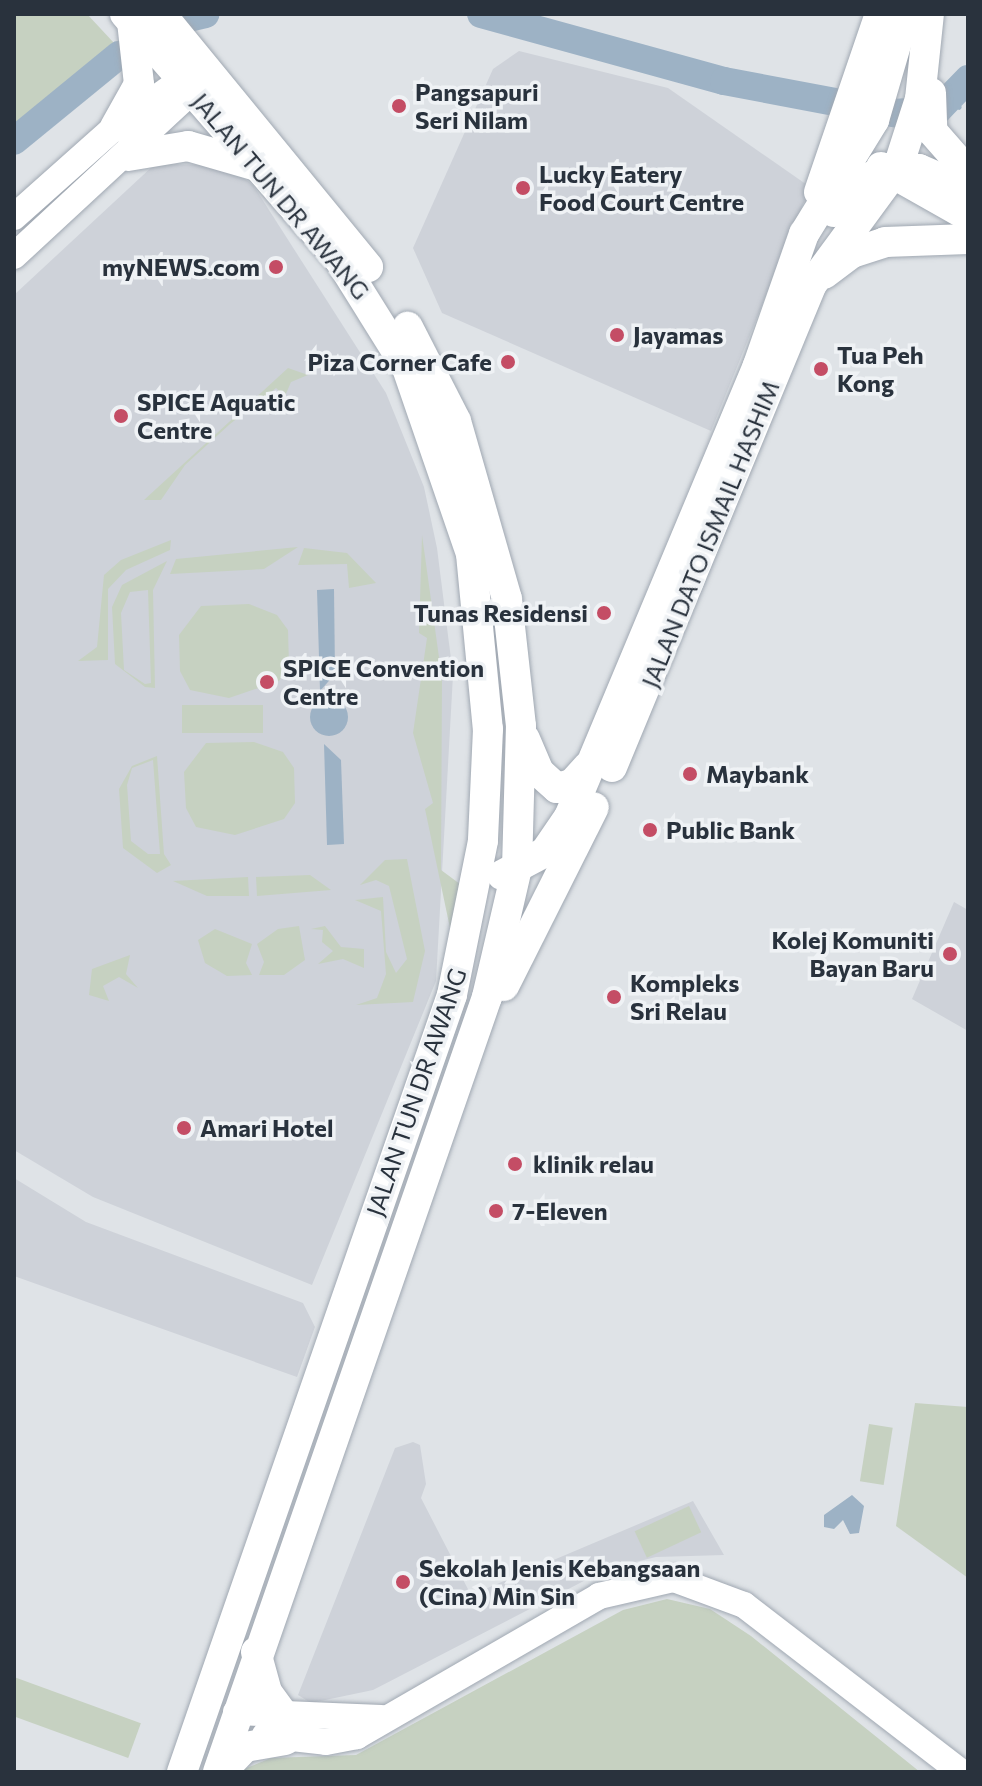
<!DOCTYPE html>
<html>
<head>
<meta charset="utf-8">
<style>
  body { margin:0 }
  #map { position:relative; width:982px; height:1786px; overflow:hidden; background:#dfe3e7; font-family:Commissioner,sans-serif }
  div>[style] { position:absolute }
  .built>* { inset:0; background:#ced2d9 }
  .green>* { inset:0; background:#c6d1c1; transform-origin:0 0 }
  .water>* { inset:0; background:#9db2c5 }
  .round { border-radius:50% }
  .stream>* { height:5px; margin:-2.5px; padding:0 2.5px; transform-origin:2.5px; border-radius:2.5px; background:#9db2c5 }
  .river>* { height:28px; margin:-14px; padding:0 14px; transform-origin:14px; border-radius:14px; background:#9db2c5 }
  .roads { filter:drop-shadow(0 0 2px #a0a8b2) drop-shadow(0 0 2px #a0a8b2) }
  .secondary>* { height:26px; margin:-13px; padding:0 13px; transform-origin:13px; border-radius:13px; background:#fff }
  .primary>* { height:30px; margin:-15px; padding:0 15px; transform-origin:15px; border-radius:15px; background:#fff }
  .dots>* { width:22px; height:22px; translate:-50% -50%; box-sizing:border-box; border:4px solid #eff2f5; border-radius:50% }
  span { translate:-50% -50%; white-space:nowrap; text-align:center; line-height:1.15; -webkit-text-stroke:7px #eff2f5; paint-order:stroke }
  .poi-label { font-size:24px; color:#29323d; font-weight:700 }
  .left { translate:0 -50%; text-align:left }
  .right { translate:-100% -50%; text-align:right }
  .street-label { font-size:24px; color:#29323d }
  .frame { position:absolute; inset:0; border:16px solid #29323d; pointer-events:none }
</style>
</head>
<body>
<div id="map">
  <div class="built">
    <i style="clip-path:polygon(519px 51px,668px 88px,810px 187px,711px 431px,442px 313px,413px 248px,493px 69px)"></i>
    <i style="clip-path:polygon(155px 164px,226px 165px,253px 185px,386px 393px,424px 487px,437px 548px,453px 675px,436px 981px,312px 1285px,93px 1197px,14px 1150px,14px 295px)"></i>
    <i style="clip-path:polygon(954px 902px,968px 910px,968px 1031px,912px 999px)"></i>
    <i style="clip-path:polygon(14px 1178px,86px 1222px,303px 1303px,315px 1327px,297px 1377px,14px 1276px)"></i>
    <i style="clip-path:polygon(413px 1442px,420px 1445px,426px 1484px,421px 1498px,471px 1595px,693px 1501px,724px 1555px,656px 1557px,607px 1569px,373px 1690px,311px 1703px,298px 1695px,395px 1448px)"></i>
  </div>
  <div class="green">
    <i style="clip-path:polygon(14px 14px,87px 14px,114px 43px,14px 133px)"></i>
    <i style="clip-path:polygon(288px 368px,308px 375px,291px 382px,285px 396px,276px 388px,230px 424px,185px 465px,161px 500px,144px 500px)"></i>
    <i style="clip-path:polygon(422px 535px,442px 679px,441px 870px,460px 884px,450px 928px,425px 809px,433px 803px,413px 733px,427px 638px,419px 633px)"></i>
    <i style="clip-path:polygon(171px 540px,170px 550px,126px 570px,108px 589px,108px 660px,78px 661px,97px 647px,104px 575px,121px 560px)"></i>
    <i style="clip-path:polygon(298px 547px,264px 569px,170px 574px,176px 559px)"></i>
    <i style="clip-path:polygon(304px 548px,347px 553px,376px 583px,349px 588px,347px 564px,298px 565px)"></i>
    <i style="clip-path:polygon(evenodd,167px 561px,153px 590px,155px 688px,145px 687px,115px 664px,112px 607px,122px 585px,167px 561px,148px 590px,151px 683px,145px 684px,124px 670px,121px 613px,130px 592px,148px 590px)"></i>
    <i style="clip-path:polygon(201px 606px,249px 604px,277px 615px,288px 630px,289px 665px,279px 681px,229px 698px,190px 690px,180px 671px,179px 635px)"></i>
    <i style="left:263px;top:705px;width:28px;height:81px;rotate:90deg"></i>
    <i style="clip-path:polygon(206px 743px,254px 742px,283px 752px,294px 768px,295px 803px,284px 819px,235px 835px,196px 827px,186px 808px,184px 772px)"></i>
    <i style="clip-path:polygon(evenodd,157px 756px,164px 854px,171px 865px,157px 873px,123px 848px,119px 789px,132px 766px,157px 756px,153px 760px,160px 854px,148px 854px,131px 841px,127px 785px,132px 768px,153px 760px)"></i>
    <i style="clip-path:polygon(407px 859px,425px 951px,413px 1002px,356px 1005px,377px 998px,386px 974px,381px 911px,355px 900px,383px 897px,386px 952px,396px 973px,407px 959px,389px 886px,376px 880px,360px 885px,385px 860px)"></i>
    <i style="clip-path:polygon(310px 875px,331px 890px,257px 896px,256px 877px)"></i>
    <i style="clip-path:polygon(248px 877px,249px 896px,207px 896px,173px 881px)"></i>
    <i style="clip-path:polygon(299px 926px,305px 960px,284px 975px,259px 975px,264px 962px,257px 944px,278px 929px)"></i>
    <i style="clip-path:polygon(325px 926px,341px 947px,364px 949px,364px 968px,343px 959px,318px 964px,333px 951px,322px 942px,323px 930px,311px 929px)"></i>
    <i style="clip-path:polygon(215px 929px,252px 944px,246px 963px,252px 975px,227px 976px,205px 963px,198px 940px)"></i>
    <i style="clip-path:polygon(130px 955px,126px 974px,138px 988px,119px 977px,103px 986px,109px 1001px,89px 995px,92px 969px)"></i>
    <i style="clip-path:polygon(915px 1403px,968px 1407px,968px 1578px,896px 1526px)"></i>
    <i style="left:869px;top:1424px;width:24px;height:58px;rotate:9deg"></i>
    <i style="left:689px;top:1506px;width:29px;height:60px;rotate:65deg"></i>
    <i style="clip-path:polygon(667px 1599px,710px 1609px,751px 1636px,920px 1772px,237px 1772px,271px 1758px,356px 1755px,623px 1610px)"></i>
    <i style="left:14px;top:1677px;width:135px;height:37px;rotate:20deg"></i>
  </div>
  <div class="water">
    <i style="clip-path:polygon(334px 589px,335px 674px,320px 691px,317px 590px)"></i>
    <i class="round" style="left:310px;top:698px;width:38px;height:38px"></i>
    <i style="clip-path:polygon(324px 744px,341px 760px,344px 844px,327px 845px)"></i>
    <i style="clip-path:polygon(852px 1495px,864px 1506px,859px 1533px,850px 1534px,843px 1520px,834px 1529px,824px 1527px,824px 1515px)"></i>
  </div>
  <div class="stream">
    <i style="left:950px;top:100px;width:11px;rotate:38deg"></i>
  </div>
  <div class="river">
    <i style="left:481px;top:14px;width:252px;rotate:15.4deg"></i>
    <i style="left:724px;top:81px;width:173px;rotate:10.7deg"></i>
    <i style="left:894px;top:113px;width:44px;rotate:-3.9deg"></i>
    <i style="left:938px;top:110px;width:43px;rotate:-45.9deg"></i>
    <i style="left:184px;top:19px;width:22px;rotate:-13deg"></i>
    <i style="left:14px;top:141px;width:136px;rotate:-39.3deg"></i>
  </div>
  <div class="roads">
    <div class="secondary">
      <i style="left:14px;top:217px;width:135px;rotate:-41.7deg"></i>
      <i style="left:115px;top:127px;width:83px;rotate:-35.2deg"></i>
      <i style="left:14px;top:256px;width:244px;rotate:-42.8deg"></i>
      <i style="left:236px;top:1712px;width:145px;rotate:2.4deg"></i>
      <i style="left:265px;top:1735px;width:61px;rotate:6.5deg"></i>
      <i style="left:326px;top:1742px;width:32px;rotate:-11deg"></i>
      <i style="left:357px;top:1736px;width:280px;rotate:-30deg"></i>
      <i style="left:599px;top:1596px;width:77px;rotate:-12.8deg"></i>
      <i style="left:674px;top:1579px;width:75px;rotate:20.4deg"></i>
      <i style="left:744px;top:1605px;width:274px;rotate:37.6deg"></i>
    </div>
    <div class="primary">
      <i style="left:125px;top:14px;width:325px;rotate:48.9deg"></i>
      <i style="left:339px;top:259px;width:128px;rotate:58deg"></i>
      <i style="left:407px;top:368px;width:197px;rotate:71deg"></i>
      <i style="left:471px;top:554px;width:176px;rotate:84.5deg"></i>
      <i style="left:488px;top:729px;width:112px;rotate:92.6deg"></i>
      <i style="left:483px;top:841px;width:157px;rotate:101.4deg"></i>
      <i style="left:452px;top:995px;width:823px;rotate:109.16deg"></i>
      <i style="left:161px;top:14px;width:327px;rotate:50.7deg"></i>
      <i style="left:931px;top:93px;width:38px;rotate:88deg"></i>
      <i style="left:932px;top:131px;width:55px;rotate:48.7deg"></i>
      <i style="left:115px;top:127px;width:49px;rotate:-60.8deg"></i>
      <i style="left:139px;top:84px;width:62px;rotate:-96.4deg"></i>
      <i style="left:128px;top:156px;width:61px;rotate:-9.5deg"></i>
      <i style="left:188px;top:146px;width:72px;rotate:16.2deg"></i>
      <i style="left:881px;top:167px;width:100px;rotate:29.4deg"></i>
      <i style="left:819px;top:192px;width:188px;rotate:-71.1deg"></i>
      <i style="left:834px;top:212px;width:44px;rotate:-46.8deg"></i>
      <i style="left:864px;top:180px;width:28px;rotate:-26deg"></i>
      <i style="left:889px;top:168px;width:30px;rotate:2deg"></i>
      <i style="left:919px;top:169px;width:53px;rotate:23.2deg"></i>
      <i style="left:824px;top:274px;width:35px;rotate:-37deg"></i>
      <i style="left:852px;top:253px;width:35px;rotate:-18deg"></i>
      <i style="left:885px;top:242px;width:83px;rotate:-2.1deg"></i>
      <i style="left:525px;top:739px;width:36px;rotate:67deg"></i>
      <i style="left:539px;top:772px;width:24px;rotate:42deg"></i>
      <i style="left:557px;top:788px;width:16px;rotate:-15deg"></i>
      <i style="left:572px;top:784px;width:24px;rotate:-48deg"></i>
      <i style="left:612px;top:767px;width:523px;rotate:-67.51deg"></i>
      <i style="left:812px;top:284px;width:145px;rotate:-53.7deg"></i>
      <i style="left:898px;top:167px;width:71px;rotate:-72.1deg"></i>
      <i style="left:920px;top:99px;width:85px;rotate:-84deg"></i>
      <i style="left:502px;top:875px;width:49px;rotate:-28.1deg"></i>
      <i style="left:545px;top:852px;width:42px;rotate:-55.6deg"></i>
      <i style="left:569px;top:817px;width:490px;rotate:-67.3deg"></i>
      <i style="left:758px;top:365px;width:139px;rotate:-70.7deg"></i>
      <i style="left:804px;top:234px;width:134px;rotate:-58.4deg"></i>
      <i style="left:874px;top:120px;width:110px;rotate:-73.7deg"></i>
      <i style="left:504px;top:986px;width:200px;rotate:-63.3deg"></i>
      <i style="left:256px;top:1652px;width:41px;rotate:74.6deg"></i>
      <i style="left:267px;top:1692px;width:31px;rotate:54deg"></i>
      <i style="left:218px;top:1772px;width:820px;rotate:-70.86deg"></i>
      <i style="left:487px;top:997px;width:132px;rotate:-76.9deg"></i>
      <i style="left:517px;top:868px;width:142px;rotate:-88.4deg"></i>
      <i style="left:521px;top:726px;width:128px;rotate:-96.3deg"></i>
      <i style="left:507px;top:599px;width:185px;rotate:-106deg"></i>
      <i style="left:456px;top:421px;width:106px;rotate:-117.1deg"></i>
      <i style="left:221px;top:1772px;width:35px;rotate:-46deg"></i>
      <i style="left:245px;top:1747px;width:41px;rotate:-9.9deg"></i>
    </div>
  </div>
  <div class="dots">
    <i style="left:399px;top:106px;background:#c44d65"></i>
    <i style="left:523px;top:188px;background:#c44d65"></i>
    <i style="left:276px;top:267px;background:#c44d65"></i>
    <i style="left:617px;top:335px;background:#c44d65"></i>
    <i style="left:508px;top:362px;background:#c44d65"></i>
    <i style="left:821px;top:369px;background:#c44d65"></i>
    <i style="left:121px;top:416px;background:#c44d65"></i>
    <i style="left:604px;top:613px;background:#c44d65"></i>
    <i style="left:267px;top:682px;background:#c44d65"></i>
    <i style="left:690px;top:774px;background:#c44d65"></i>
    <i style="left:650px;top:830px;background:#c44d65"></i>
    <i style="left:950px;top:954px;background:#c44d65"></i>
    <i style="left:614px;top:997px;background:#c44d65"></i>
    <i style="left:184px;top:1128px;background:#c44d65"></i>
    <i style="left:515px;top:1164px;background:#c44d65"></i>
    <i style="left:496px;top:1211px;background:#c44d65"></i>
    <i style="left:403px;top:1582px;background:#c44d65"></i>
  </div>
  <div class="poi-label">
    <span class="left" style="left:415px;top:106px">Pangsapuri<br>Seri Nilam</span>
    <span class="left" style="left:539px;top:188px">Lucky Eatery<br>Food Court Centre</span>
    <span class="right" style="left:260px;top:267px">myNEWS.com</span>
    <span class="left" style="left:633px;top:335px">Jayamas</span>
    <span class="left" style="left:837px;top:369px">Tua Peh<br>Kong</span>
    <span class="right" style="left:492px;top:362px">Piza Corner Cafe</span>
    <span class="left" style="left:137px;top:416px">SPICE Aquatic<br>Centre</span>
    <span class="right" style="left:588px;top:613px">Tunas Residensi</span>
    <span class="left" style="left:283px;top:682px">SPICE Convention<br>Centre</span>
    <span class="left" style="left:706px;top:774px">Maybank</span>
    <span class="left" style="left:666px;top:830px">Public Bank</span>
    <span class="right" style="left:934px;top:954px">Kolej Komuniti<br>Bayan Baru</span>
    <span class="left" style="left:630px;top:997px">Kompleks<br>Sri Relau</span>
    <span class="left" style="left:200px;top:1128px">Amari Hotel</span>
    <span class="left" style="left:533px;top:1164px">klinik relau</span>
    <span class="left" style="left:512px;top:1211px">7-Eleven</span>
    <span class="left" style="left:419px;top:1582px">Sekolah Jenis Kebangsaan<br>(Cina) Min Sin</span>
  </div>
  <div class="street-label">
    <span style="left:281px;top:196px;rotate:50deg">JALAN TUN DR AWANG</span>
    <span style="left:710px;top:534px;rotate:-68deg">JALAN DATO ISMAIL HASHIM</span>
    <span style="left:416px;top:1092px;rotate:-71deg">JALAN TUN DR AWANG</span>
  </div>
  <div class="frame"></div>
</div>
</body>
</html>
